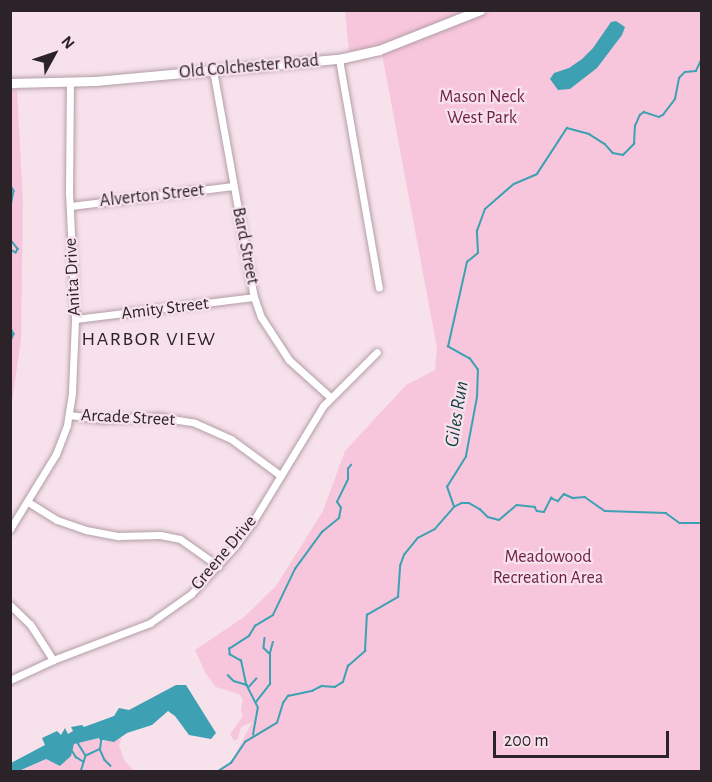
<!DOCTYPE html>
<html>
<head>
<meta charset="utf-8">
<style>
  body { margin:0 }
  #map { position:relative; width:712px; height:782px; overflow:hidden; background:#f7e1eb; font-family:"Alegreya Sans",sans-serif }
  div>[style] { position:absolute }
  .green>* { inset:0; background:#f8c6dc }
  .water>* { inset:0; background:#3da1b3 }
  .stream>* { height:1.5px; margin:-0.75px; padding:0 0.75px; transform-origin:0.75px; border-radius:0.75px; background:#3da1b3 }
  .roads { filter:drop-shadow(0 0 2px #b29ea6) drop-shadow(0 0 2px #b29ea6) }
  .street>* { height:7px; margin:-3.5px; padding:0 3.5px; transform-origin:3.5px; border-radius:3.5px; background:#fff }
  .secondary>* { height:9px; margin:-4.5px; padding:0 4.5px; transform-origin:4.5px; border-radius:4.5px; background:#fff }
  span { translate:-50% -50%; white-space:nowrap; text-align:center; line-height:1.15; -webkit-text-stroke:4.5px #f7e1eb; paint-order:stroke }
  .street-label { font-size:18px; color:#2b2327 }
  .park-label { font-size:18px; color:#6e1c4a }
  .neighbourhood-label { font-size:20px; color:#2b2327; letter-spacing:1.5px }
  .water-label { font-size:20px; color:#16434b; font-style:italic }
  .frame { position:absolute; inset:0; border:12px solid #2b2327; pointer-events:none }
  .north { position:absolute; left:24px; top:24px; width:60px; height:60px; -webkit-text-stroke:4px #f7e1eb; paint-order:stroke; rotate:50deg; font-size:16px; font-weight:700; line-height:24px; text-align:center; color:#2b2327 }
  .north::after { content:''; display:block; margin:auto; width:21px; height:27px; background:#2b2327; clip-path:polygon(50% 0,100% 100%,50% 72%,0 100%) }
  .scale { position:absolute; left:493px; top:731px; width:176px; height:27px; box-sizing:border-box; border:3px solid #2b2327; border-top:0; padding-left:8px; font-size:18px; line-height:21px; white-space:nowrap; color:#2b2327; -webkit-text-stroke:4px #f7e1eb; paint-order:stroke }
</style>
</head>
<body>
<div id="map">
  <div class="green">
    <i style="clip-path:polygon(345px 11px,467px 11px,382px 45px,349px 52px)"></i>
    <i style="clip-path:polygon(492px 11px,701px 11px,701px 771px,217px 771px,231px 763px,252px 722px,241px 727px,238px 739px,234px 741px,230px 734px,243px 716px,241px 710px,243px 699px,239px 694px,216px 687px,206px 674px,195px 650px,244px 617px,276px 586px,323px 511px,345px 451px,406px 385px,435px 370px,437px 348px,382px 54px)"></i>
    <i style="clip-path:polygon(11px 90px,17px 90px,23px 202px,21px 339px,11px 410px)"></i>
    <i style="clip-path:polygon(99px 738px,101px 742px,122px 738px,119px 745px,124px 760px,134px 771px,19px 772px,46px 759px,60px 766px,71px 756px,74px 744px)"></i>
  </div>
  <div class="water">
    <i style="clip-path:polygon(616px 21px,625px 27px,622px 35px,597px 68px,570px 89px,558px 90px,550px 79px,554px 73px,569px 68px,582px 59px,593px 48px,611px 22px)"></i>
    <i style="clip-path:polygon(176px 685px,186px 685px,216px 733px,211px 739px,189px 735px,175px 716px,168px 711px,152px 725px,127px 733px,114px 742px,103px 740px,101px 742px,99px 738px,74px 744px,71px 756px,60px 766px,46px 759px,19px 771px,11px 771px,11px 763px,45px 745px,42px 738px,57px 731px,61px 735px,65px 728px,68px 734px,73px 731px,71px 727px,82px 725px,84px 727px,114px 716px,119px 708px,129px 710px)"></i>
  </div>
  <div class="stream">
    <i style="left:10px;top:167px;width:12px;rotate:90deg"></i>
    <i style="left:10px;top:184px;width:8px;rotate:60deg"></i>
    <i style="left:14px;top:191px;width:21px;rotate:101deg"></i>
    <i style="left:10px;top:239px;width:13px;rotate:51deg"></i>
    <i style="left:18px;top:249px;width:4px;rotate:117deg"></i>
    <i style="left:16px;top:253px;width:7px;rotate:-153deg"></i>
    <i style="left:10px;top:327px;width:8px;rotate:60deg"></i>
    <i style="left:14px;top:334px;width:11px;rotate:112deg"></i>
    <i style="left:10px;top:361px;width:10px;rotate:90deg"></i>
    <i style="left:454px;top:507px;width:9px;rotate:-27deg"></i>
    <i style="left:462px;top:503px;width:7px"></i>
    <i style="left:469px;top:503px;width:13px;rotate:29deg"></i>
    <i style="left:480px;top:509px;width:11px;rotate:45deg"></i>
    <i style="left:488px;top:517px;width:11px;rotate:15deg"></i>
    <i style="left:499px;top:520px;width:23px;rotate:-40deg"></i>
    <i style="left:517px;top:505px;width:18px;rotate:6deg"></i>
    <i style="left:535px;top:507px;width:4px;rotate:63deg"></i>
    <i style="left:537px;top:511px;width:7px;rotate:8deg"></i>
    <i style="left:544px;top:512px;width:16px;rotate:-63deg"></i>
    <i style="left:551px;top:498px;width:8px;rotate:23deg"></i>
    <i style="left:558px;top:501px;width:9px;rotate:-49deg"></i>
    <i style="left:564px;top:494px;width:10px;rotate:24deg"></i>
    <i style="left:573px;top:498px;width:12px;rotate:-5deg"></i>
    <i style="left:585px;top:497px;width:24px;rotate:35deg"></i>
    <i style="left:605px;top:511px;width:61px;rotate:1.9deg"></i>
    <i style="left:666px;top:513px;width:17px;rotate:36deg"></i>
    <i style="left:680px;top:523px;width:22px"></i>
    <i style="left:265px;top:638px;width:10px;rotate:96deg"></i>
    <i style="left:264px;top:648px;width:7px;rotate:45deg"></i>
    <i style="left:228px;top:675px;width:8px;rotate:45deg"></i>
    <i style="left:234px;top:681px;width:14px;rotate:17deg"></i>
    <i style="left:249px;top:687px;width:11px;rotate:-49deg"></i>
    <i style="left:256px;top:702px;width:23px;rotate:-52deg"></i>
    <i style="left:270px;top:684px;width:31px;rotate:-90deg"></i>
    <i style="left:270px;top:653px;width:11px;rotate:-75deg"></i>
    <i style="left:253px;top:735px;width:27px;rotate:-80deg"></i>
    <i style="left:258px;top:708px;width:27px;rotate:-117deg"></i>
    <i style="left:246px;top:684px;width:24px;rotate:-102deg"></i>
    <i style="left:241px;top:661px;width:13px;rotate:-151deg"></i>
    <i style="left:230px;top:655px;width:6px;rotate:-99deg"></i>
    <i style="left:229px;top:649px;width:24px;rotate:-33deg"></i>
    <i style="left:249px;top:636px;width:12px;rotate:-59deg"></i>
    <i style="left:255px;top:626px;width:21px;rotate:-31deg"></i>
    <i style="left:273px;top:615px;width:51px;rotate:-64.4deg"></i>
    <i style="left:295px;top:569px;width:46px;rotate:-53.9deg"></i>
    <i style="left:322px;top:532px;width:22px;rotate:-39deg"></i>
    <i style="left:339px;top:518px;width:10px;rotate:-79deg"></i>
    <i style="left:341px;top:508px;width:7px;rotate:-124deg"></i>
    <i style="left:337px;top:502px;width:25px;rotate:-64deg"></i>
    <i style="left:348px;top:479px;width:10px;rotate:-90deg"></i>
    <i style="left:348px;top:469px;width:5px;rotate:-53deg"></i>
    <i style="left:78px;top:743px;width:15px;rotate:58deg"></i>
    <i style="left:86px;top:756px;width:17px;rotate:107deg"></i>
    <i style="left:70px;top:747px;width:12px;rotate:59deg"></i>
    <i style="left:76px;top:757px;width:9px;rotate:32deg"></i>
    <i style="left:100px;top:749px;width:12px;rotate:66deg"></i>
    <i style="left:105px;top:760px;width:8px;rotate:45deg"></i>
    <i style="left:87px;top:755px;width:14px;rotate:-25deg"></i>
    <i style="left:100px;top:749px;width:7px;rotate:-82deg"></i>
    <i style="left:217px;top:772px;width:17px;rotate:-33deg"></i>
    <i style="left:231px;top:763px;width:25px;rotate:-56deg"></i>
    <i style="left:245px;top:742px;width:37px;rotate:-31deg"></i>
    <i style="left:277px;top:723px;width:21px;rotate:-73deg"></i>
    <i style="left:283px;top:703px;width:9px;rotate:-54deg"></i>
    <i style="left:288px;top:696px;width:25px;rotate:-12deg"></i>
    <i style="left:312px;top:691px;width:11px;rotate:-27deg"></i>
    <i style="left:322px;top:686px;width:13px;rotate:4deg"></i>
    <i style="left:335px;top:687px;width:9px;rotate:-32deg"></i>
    <i style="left:343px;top:682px;width:17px;rotate:-73deg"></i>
    <i style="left:348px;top:666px;width:23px;rotate:-41deg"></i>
    <i style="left:365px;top:651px;width:36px;rotate:-87deg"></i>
    <i style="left:367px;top:615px;width:36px;rotate:-30deg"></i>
    <i style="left:398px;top:597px;width:31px;rotate:-86deg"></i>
    <i style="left:400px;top:566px;width:12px;rotate:-70deg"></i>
    <i style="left:404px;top:555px;width:22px;rotate:-51deg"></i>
    <i style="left:418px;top:538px;width:19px;rotate:-28deg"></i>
    <i style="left:435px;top:529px;width:29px;rotate:-49deg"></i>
    <i style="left:454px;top:507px;width:21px;rotate:-109deg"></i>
    <i style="left:447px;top:487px;width:36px;rotate:-58deg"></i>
    <i style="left:466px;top:456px;width:60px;rotate:-79.4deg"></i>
    <i style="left:477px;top:397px;width:27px;rotate:-88deg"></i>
    <i style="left:478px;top:370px;width:14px;rotate:-126deg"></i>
    <i style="left:470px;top:359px;width:25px;rotate:-151deg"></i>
    <i style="left:448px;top:347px;width:87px;rotate:-77.4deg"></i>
    <i style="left:467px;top:262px;width:14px;rotate:-39deg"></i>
    <i style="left:478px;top:253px;width:22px;rotate:-93deg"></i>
    <i style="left:477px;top:231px;width:23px;rotate:-70deg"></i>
    <i style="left:485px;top:209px;width:38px;rotate:-41deg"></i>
    <i style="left:514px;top:184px;width:25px;rotate:-23deg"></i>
    <i style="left:537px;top:174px;width:55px;rotate:-56.9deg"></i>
    <i style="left:567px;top:128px;width:23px;rotate:15deg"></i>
    <i style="left:589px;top:134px;width:19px;rotate:32deg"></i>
    <i style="left:605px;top:144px;width:12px;rotate:48deg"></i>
    <i style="left:613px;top:153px;width:10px;rotate:11deg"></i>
    <i style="left:623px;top:155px;width:16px;rotate:-45deg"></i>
    <i style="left:634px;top:144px;width:18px;rotate:-87deg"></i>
    <i style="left:635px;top:126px;width:12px;rotate:-66deg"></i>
    <i style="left:640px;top:115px;width:5px;rotate:-37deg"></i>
    <i style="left:644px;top:112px;width:16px;rotate:18deg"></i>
    <i style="left:659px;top:117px;width:4px;rotate:-27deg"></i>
    <i style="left:663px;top:115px;width:20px;rotate:-53deg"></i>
    <i style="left:675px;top:99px;width:21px;rotate:-79deg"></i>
    <i style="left:679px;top:78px;width:8px;rotate:-45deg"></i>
    <i style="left:685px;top:72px;width:11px;rotate:-5deg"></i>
    <i style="left:696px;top:71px;width:14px;rotate:-65deg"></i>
  </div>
  <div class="roads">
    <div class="street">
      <i style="left:339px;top:59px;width:232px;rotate:80.1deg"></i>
      <i style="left:213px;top:70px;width:231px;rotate:79.8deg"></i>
      <i style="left:254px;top:297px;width:21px;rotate:71deg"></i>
      <i style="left:261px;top:317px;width:51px;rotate:56.9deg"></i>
      <i style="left:289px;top:360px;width:55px;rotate:42.1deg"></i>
      <i style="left:70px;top:206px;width:165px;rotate:-7deg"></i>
      <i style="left:75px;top:319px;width:180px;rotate:-7deg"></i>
      <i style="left:69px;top:415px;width:32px;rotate:7deg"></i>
      <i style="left:101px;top:419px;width:58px;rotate:-2deg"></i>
      <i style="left:159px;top:417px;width:36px;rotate:9deg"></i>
      <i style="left:195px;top:423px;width:39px;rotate:24deg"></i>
      <i style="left:231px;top:439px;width:61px;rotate:36.3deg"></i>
      <i style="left:28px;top:502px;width:34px;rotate:32deg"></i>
      <i style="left:57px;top:520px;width:31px;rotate:19deg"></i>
      <i style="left:86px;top:530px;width:33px;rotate:11deg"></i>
      <i style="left:118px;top:536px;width:42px;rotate:-1.4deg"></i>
      <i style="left:160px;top:535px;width:20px;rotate:11deg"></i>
      <i style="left:180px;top:539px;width:47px;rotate:35.4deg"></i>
      <i style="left:10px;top:529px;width:88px;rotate:-58.5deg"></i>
      <i style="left:56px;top:454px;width:31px;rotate:-69deg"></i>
      <i style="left:67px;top:425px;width:33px;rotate:-81deg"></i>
      <i style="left:72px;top:392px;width:73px;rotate:-87.6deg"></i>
      <i style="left:75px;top:319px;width:127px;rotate:-92.7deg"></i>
      <i style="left:69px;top:192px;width:109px;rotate:-89.5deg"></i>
      <i style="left:10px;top:605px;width:28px;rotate:44deg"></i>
      <i style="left:30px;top:624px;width:43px;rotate:57.4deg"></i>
      <i style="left:10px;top:680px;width:47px;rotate:-24.9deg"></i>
      <i style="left:53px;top:660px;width:104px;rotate:-20.9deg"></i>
      <i style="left:150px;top:623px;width:50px;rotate:-35.3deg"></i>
      <i style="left:191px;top:594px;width:65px;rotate:-47.5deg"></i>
      <i style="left:235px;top:546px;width:29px;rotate:-54deg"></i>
      <i style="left:252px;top:523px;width:137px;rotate:-58.7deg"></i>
      <i style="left:323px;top:406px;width:76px;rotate:-45deg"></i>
    </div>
    <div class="secondary">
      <i style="left:10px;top:83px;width:85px;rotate:-1.3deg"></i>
      <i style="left:95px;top:81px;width:245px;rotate:-5.2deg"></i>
      <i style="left:339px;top:59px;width:41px;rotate:-12.7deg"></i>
      <i style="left:379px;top:50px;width:109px;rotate:-21.6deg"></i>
    </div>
  </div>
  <div class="street-label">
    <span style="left:249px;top:67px;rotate:-5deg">Old Colchester Road</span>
    <span style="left:152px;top:196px;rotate:-6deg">Alverton Street</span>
    <span style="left:245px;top:246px;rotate:79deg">Bard Street</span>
    <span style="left:73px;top:277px;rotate:-93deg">Anita Drive</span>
    <span style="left:165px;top:309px;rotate:-7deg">Amity Street</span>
    <span style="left:128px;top:418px;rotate:3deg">Arcade Street</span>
    <span style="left:224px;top:553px;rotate:-50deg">Greene Drive</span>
  </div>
  <div class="park-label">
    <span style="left:482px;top:108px">Mason Neck<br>West Park</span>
    <span style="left:548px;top:568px">Meadowood<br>Recreation Area</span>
  </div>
  <div class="neighbourhood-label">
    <span style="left:149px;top:339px">HARBOR VIEW</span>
  </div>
  <div class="water-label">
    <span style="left:457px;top:414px;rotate:-81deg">Giles Run</span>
  </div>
  <div class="frame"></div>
  <div class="north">N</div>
  <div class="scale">200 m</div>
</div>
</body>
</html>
